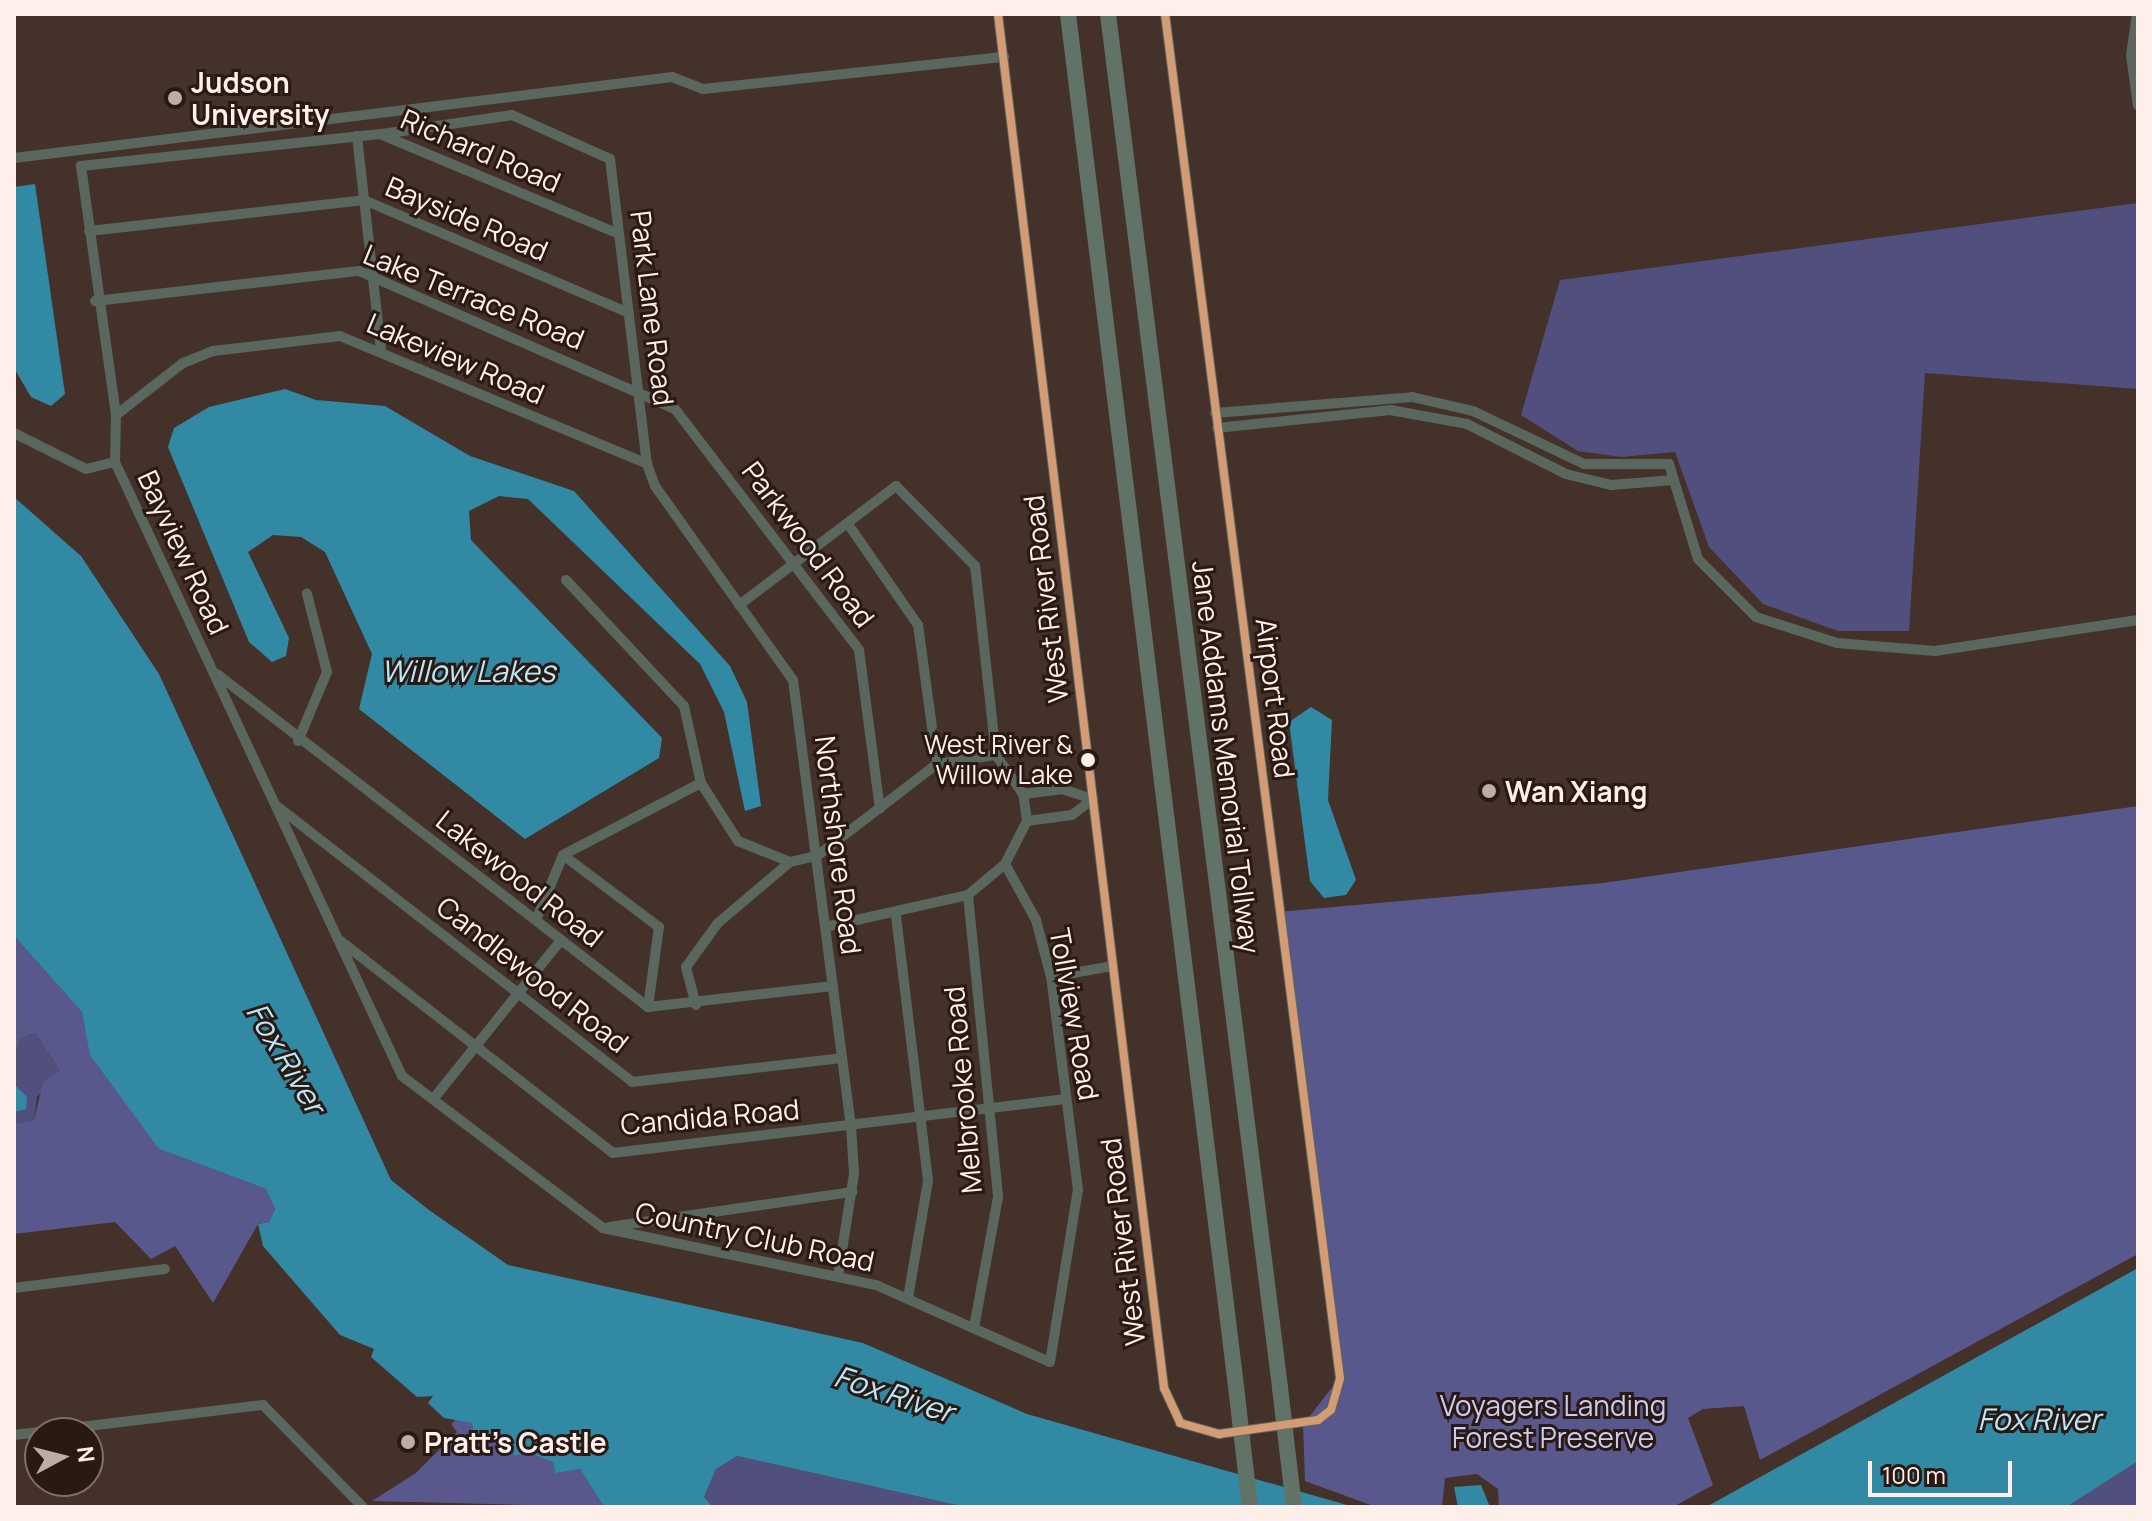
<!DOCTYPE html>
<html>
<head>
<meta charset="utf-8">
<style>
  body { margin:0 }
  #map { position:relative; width:2152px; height:1521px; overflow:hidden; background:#44312a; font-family:Manrope,sans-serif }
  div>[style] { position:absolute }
  .green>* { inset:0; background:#504f7d }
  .forest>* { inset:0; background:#59588d }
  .water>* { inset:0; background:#3289a3 }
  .minor>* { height:10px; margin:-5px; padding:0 5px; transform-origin:5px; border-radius:5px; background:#5a675e }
  .highway>* { height:16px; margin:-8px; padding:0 8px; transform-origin:8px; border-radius:8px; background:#617366 }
  .highway-bridge>* { height:16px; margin:-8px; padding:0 8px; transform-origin:8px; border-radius:8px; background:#617366 }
  .bus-1>* { height:8px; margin:-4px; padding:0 4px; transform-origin:4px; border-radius:4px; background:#d39c74 }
  .dots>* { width:22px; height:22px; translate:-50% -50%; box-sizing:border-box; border:4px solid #2a1913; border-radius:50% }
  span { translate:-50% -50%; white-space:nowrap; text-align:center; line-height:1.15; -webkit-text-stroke:6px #2a1913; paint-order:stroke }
  .bus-label { font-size:26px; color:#feefea }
  .right { translate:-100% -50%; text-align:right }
  .poi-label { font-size:28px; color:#feefea; font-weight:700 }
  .left { translate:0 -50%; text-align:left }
  .street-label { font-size:28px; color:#feefea }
  .park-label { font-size:28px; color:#cacdf1 }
  .water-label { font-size:30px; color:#bbe8f8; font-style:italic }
  .frame { position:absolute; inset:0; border:16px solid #feefea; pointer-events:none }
  .north { position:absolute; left:24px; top:1417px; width:80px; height:80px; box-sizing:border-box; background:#2a1913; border:2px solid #7f6f69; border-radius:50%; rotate:83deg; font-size:22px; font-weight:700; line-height:32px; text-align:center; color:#feefea }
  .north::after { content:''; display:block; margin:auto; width:28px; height:36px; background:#bdaca7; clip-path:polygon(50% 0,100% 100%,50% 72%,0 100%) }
  .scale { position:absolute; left:1868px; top:1461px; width:144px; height:36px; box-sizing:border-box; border:4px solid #feefea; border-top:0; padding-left:10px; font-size:24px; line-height:28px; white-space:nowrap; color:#feefea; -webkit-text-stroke:6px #2a1913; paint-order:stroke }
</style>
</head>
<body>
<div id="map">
  <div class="green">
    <i style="clip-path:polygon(2138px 203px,2138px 389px,1925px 373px,1909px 631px,1838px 631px,1763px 604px,1709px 547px,1675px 452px,1621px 457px,1578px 451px,1521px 415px,1560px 280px)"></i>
    <i style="clip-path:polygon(35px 1033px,60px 1071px,37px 1097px,34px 1120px,14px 1124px,14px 1056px,21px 1038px)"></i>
    <i style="clip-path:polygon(737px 1456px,965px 1507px,713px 1507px,704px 1497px,716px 1469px)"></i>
    <i style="clip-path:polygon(2138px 1461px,2138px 1507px,2066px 1507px,2093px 1484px)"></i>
  </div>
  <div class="forest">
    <i style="clip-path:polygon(2138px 806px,2138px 1254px,1760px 1460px,1744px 1406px,1703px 1409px,1688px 1418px,1713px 1485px,1673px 1507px,1499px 1507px,1498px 1489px,1477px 1474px,1445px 1478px,1442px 1507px,1376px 1507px,1305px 1481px,1303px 1425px,1340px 1377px,1278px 912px,1603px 883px)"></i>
    <i style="clip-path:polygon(14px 936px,82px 1012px,86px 1032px,159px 1149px,266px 1189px,275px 1209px,269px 1222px,258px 1224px,213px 1303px,175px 1246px,151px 1259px,115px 1222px,14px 1234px,14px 1124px,34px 1120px,43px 1082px,60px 1071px,35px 1033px,21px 1038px,14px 1056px)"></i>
    <i style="clip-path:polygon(460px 1416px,553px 1462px,555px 1472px,580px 1469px,604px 1507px,372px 1501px,416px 1473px,457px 1432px,451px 1424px)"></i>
  </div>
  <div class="water">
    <i style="clip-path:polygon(35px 184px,65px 394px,51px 406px,31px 397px,14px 368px,14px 187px)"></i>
    <i style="clip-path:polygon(285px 389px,316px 400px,385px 406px,470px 456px,574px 491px,730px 666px,747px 702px,761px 806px,745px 811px,724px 712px,700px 664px,528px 499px,499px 496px,469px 511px,471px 540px,662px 738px,659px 758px,525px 839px,359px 709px,372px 654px,325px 552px,301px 537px,273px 535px,248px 552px,289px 638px,286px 656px,272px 662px,249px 642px,168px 447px,174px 428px,209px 407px)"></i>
    <i style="clip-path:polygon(14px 497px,81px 556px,159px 674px,391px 1180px,429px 1210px,508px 1265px,863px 1343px,1027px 1414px,1354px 1507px,965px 1507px,737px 1456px,716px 1469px,704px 1497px,713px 1507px,604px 1507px,580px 1469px,555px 1473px,553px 1462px,525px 1451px,515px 1456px,504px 1435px,475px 1437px,472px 1423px,444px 1418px,428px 1403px,433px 1396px,417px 1397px,371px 1357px,374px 1349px,340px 1335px,263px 1246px,258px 1224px,269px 1222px,275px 1209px,266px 1189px,159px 1149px,90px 1055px,82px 1012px,14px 936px)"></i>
    <i style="clip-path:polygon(1311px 707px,1332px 720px,1328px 800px,1356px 880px,1346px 895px,1324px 898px,1310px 881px,1289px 722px)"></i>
    <i style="clip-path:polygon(14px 1084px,27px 1097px,26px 1109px,14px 1112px)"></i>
    <i style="clip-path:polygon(2138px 1268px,2138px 1461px,2066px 1507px,1706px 1507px)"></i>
    <i style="clip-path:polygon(1481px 1485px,1490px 1507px,1458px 1507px,1454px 1487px)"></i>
  </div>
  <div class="minor">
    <i style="left:998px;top:14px;width:1384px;rotate:83.11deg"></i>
    <i style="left:1164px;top:1388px;width:38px;rotate:65deg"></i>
    <i style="left:1180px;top:1423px;width:41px;rotate:15.8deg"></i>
    <i style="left:1219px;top:1434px;width:100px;rotate:-8deg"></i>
    <i style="left:1318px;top:1420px;width:16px;rotate:-38deg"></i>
    <i style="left:1331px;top:1410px;width:33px;rotate:-74deg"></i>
    <i style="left:1340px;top:1378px;width:1375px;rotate:-97.31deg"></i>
    <i style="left:2137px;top:14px;width:41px;rotate:98.3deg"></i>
    <i style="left:2131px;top:55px;width:51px;rotate:82.2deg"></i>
    <i style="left:382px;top:134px;width:131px;rotate:-8.3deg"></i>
    <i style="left:512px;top:115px;width:107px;rotate:24.2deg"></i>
    <i style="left:610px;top:159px;width:307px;rotate:83.1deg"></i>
    <i style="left:647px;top:464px;width:23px;rotate:70deg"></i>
    <i style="left:655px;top:486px;width:238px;rotate:54.6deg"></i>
    <i style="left:793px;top:680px;width:450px;rotate:82.6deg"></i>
    <i style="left:851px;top:1126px;width:48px;rotate:86.4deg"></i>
    <i style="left:854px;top:1174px;width:103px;rotate:98.9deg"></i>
    <i style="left:357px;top:136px;width:214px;rotate:83.6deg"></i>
    <i style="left:14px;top:158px;width:663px;rotate:-7.02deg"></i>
    <i style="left:672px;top:77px;width:33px;rotate:21deg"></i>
    <i style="left:703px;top:89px;width:303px;rotate:-6.1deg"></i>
    <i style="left:89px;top:231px;width:277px;rotate:-6.4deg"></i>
    <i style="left:364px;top:200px;width:288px;rotate:23.1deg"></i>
    <i style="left:619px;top:234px;width:259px;rotate:-157.3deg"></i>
    <i style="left:380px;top:134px;width:301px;rotate:173.9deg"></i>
    <i style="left:81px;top:166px;width:251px;rotate:82deg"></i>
    <i style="left:116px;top:415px;width:47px;rotate:91.2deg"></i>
    <i style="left:115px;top:462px;width:678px;rotate:64.95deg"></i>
    <i style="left:402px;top:1076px;width:252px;rotate:37.1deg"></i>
    <i style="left:603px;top:1228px;width:279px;rotate:11.8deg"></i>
    <i style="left:876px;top:1285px;width:190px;rotate:23.9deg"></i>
    <i style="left:1050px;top:1362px;width:174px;rotate:-80.8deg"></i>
    <i style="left:1078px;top:1190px;width:215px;rotate:-97.2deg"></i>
    <i style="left:1051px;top:977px;width:59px;rotate:-104.7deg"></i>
    <i style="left:1036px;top:920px;width:64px;rotate:-119deg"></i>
    <i style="left:1005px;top:864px;width:48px;rotate:-62.9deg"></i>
    <i style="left:1027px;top:821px;width:27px;rotate:-98deg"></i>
    <i style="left:1023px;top:794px;width:47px;rotate:-124.7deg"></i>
    <i style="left:996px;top:755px;width:190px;rotate:-96.3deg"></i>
    <i style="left:975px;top:566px;width:112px;rotate:-134.6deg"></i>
    <i style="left:896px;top:486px;width:197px;rotate:142.8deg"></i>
    <i style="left:95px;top:301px;width:266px;rotate:-6.5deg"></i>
    <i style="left:359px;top:271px;width:345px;rotate:23.6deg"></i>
    <i style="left:675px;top:409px;width:303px;rotate:52.6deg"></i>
    <i style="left:859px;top:650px;width:160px;rotate:82.5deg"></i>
    <i style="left:1215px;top:413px;width:198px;rotate:-4.6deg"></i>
    <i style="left:1412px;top:397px;width:63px;rotate:12.9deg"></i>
    <i style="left:1473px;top:411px;width:123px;rotate:25.5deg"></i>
    <i style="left:1584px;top:464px;width:85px"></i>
    <i style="left:1669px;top:464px;width:99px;rotate:73deg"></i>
    <i style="left:1698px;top:559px;width:82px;rotate:45deg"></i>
    <i style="left:1756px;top:617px;width:85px;rotate:17.8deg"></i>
    <i style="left:1837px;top:643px;width:98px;rotate:4.7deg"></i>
    <i style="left:1935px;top:651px;width:205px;rotate:-8.7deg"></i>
    <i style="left:116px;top:415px;width:85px;rotate:-37.8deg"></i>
    <i style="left:183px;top:363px;width:32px;rotate:-22deg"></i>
    <i style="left:213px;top:351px;width:128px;rotate:-6.7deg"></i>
    <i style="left:340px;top:336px;width:333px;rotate:22.6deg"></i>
    <i style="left:1217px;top:428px;width:174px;rotate:-5.9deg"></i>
    <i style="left:1390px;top:410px;width:78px;rotate:10.3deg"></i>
    <i style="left:1467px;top:424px;width:111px;rotate:26.8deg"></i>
    <i style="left:1566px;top:474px;width:46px;rotate:13.7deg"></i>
    <i style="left:1611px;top:485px;width:63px;rotate:-4.5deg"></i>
    <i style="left:14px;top:433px;width:80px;rotate:26.6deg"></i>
    <i style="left:86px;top:469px;width:30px;rotate:-14deg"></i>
    <i style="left:848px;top:524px;width:123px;rotate:55.3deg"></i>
    <i style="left:918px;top:625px;width:140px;rotate:82.2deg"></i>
    <i style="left:566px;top:580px;width:173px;rotate:46.9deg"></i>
    <i style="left:684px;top:706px;width:79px;rotate:77.6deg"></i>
    <i style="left:701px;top:783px;width:69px;rotate:57.5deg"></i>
    <i style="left:738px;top:841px;width:56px;rotate:22deg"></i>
    <i style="left:790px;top:862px;width:28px;rotate:-13deg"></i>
    <i style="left:817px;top:856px;width:151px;rotate:-37.5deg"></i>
    <i style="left:937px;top:764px;width:60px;rotate:-8.7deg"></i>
    <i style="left:217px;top:674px;width:545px;rotate:37.69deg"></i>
    <i style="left:648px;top:1007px;width:186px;rotate:-6.5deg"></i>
    <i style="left:298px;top:741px;width:75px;rotate:-67.2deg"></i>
    <i style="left:327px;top:672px;width:81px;rotate:-104.4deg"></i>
    <i style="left:1023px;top:794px;width:39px;rotate:-7deg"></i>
    <i style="left:1062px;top:789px;width:33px;rotate:18deg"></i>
    <i style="left:278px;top:807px;width:448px;rotate:37.8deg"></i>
    <i style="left:632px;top:1082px;width:211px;rotate:-6.5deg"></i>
    <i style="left:1027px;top:821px;width:45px;rotate:-7.6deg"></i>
    <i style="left:1072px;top:815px;width:26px;rotate:-37deg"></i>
    <i style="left:563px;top:855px;width:120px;rotate:36.9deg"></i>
    <i style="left:659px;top:927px;width:81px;rotate:97.8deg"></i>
    <i style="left:968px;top:895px;width:303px;rotate:84.3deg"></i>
    <i style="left:998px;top:1197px;width:133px;rotate:100.4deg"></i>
    <i style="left:896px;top:916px;width:267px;rotate:83.1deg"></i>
    <i style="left:928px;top:1181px;width:119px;rotate:99.7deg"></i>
    <i style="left:536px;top:920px;width:70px;rotate:-67.4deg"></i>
    <i style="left:563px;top:855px;width:156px;rotate:-27.6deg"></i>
    <i style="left:825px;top:927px;width:147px;rotate:-12.6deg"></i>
    <i style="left:968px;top:895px;width:48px;rotate:-40deg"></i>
    <i style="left:338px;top:939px;width:348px;rotate:37.9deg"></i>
    <i style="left:613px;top:1153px;width:456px;rotate:-6.8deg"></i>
    <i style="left:1051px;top:977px;width:63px;rotate:-10.1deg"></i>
    <i style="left:696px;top:1005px;width:39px;rotate:-105deg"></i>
    <i style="left:686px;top:967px;width:54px;rotate:-54deg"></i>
    <i style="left:718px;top:923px;width:94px;rotate:-40.3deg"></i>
    <i style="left:434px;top:1098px;width:203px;rotate:-51.2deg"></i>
    <i style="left:609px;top:1227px;width:246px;rotate:-8.2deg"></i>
    <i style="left:14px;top:1288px;width:152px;rotate:-7.2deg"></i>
    <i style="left:14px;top:1435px;width:251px;rotate:-6.9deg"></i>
    <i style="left:263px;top:1405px;width:143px;rotate:45.6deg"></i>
  </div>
  <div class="highway">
    <i style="left:1068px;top:14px;width:1391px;rotate:83.02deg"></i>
    <i style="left:1108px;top:14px;width:1385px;rotate:82.86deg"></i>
  </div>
  <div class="highway-bridge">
    <i style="left:1280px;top:1388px;width:120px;rotate:83.3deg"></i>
    <i style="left:1237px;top:1395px;width:113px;rotate:83.4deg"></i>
  </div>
  <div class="bus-1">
    <i style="left:998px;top:14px;width:1384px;rotate:83.11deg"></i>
    <i style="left:1164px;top:1388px;width:38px;rotate:65deg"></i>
    <i style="left:1180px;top:1423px;width:41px;rotate:15.8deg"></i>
    <i style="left:1219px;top:1434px;width:100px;rotate:-8deg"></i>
    <i style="left:1318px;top:1420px;width:16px;rotate:-38deg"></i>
    <i style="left:1331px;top:1410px;width:33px;rotate:-74deg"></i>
    <i style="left:1340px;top:1378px;width:1375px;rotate:-97.31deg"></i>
  </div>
  <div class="dots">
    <i style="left:175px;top:98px;background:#bdaca7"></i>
    <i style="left:1088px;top:760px;background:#feefea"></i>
    <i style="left:1489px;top:791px;background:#bdaca7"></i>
    <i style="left:408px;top:1442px;background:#bdaca7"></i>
  </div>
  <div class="bus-label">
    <span class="right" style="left:1073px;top:760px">West River &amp;<br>Willow Lake</span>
  </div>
  <div class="poi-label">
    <span class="left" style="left:191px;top:98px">Judson<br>University</span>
    <span class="left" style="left:1505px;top:791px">Wan Xiang</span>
    <span class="left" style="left:424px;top:1442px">Pratt's Castle</span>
  </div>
  <div class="street-label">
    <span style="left:481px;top:150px;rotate:23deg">Richard Road</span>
    <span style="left:467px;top:218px;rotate:23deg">Bayside Road</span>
    <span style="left:474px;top:296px;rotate:22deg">Lake Terrace Road</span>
    <span style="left:653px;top:308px;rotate:83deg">Park Lane Road</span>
    <span style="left:456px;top:358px;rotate:23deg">Lakeview Road</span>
    <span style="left:809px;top:544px;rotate:53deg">Parkwood Road</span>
    <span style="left:184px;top:552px;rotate:65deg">Bayview Road</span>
    <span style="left:1045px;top:599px;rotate:-97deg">West River Road</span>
    <span style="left:1276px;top:698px;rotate:83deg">Airport Road</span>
    <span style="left:1227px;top:757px;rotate:83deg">Jane Addams Memorial Tollway</span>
    <span style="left:839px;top:845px;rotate:83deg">Northshore Road</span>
    <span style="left:520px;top:878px;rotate:38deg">Lakewood Road</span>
    <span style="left:533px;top:974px;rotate:38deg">Candlewood Road</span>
    <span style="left:1075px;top:1014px;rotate:80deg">Tollview Road</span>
    <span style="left:962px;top:1090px;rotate:-95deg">Melbrooke Road</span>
    <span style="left:710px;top:1116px;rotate:-5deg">Candida Road</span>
    <span style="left:755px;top:1236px;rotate:12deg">Country Club Road</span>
    <span style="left:1122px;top:1242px;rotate:-97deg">West River Road</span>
  </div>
  <div class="park-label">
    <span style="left:1553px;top:1421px">Voyagers Landing<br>Forest Preserve</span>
  </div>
  <div class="water-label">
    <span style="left:468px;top:671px">Willow Lakes</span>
    <span style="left:286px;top:1058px;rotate:59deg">Fox River</span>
    <span style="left:894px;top:1394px;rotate:18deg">Fox River</span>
    <span style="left:2039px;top:1419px">Fox River</span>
  </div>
  <div class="frame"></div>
  <div class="north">N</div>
  <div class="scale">100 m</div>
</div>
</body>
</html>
